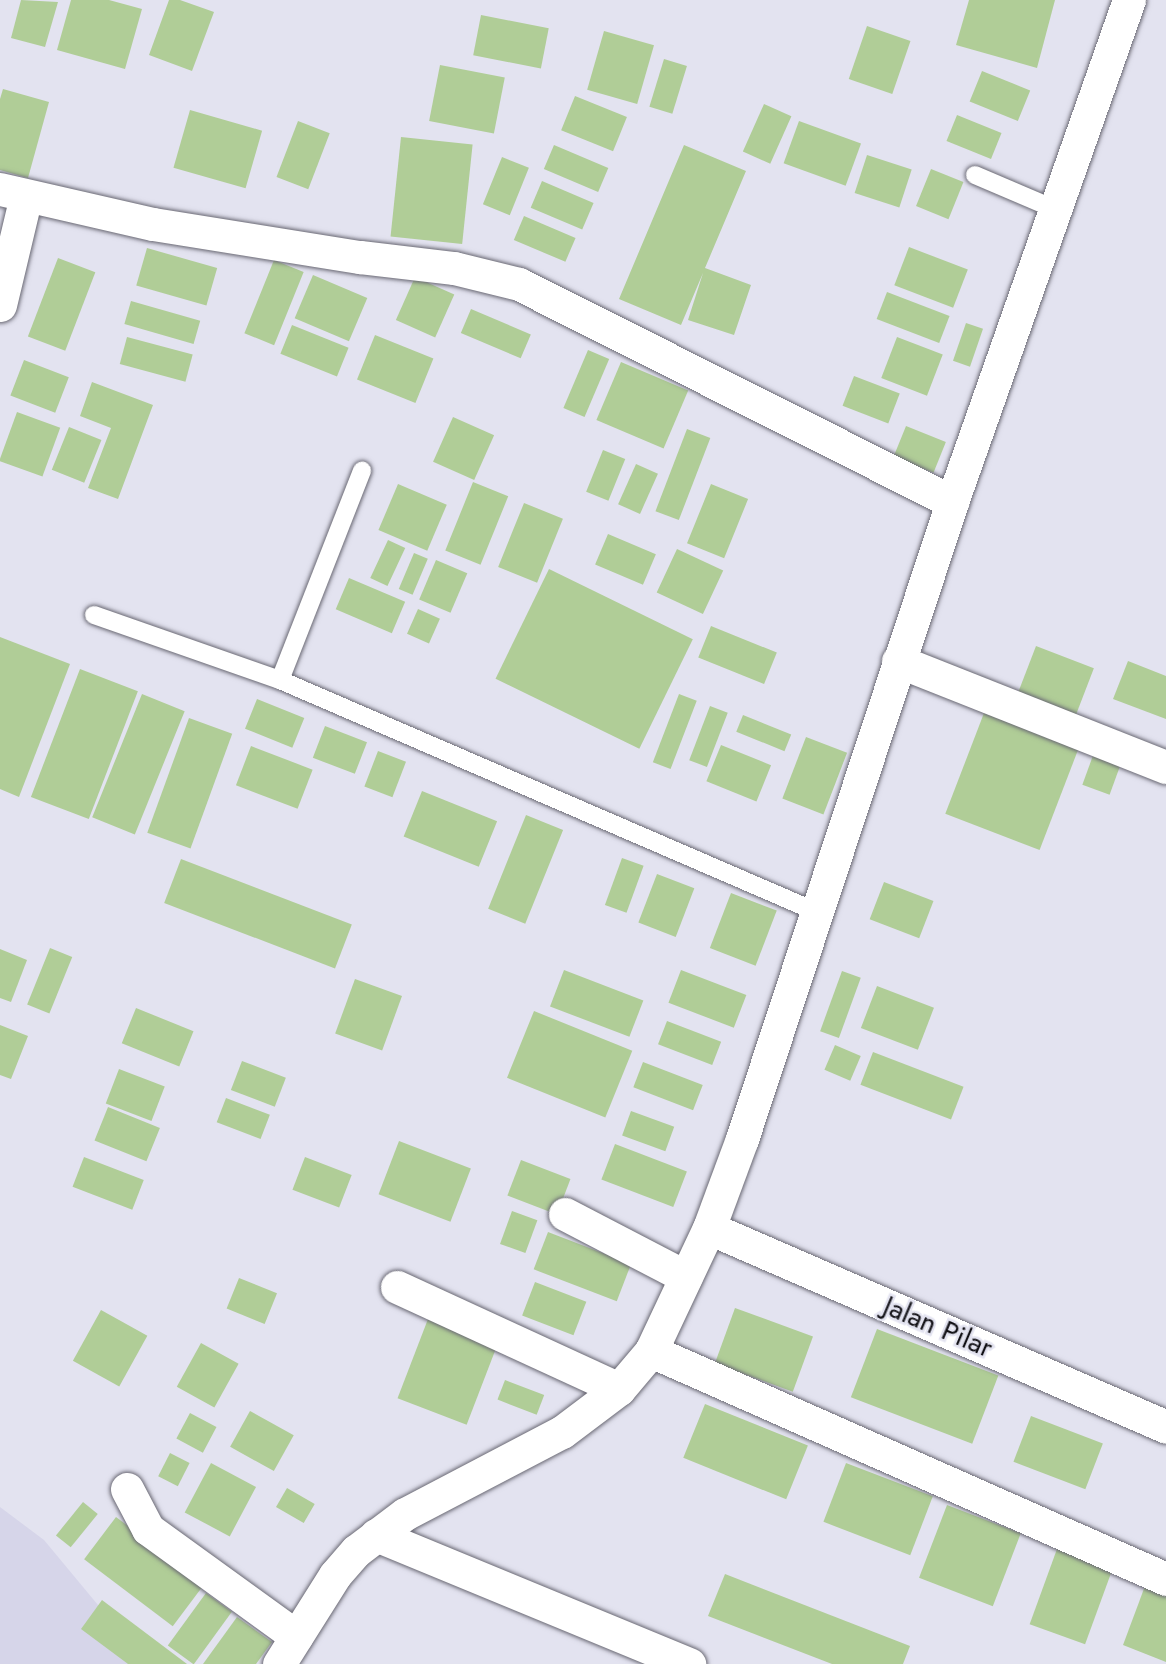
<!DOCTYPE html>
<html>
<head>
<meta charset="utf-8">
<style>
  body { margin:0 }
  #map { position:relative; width:1166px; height:1664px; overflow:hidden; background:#e3e3f0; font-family:Jost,sans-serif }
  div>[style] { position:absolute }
  .built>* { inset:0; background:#d6d5e9 }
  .building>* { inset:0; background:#b0cd97; transform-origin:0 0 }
  .roads { filter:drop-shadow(0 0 2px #696873) drop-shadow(0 0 2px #696873) }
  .service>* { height:18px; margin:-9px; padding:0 9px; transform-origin:9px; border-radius:9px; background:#fff }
  .minor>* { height:33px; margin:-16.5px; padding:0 16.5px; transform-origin:16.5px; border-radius:16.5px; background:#fff }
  span { translate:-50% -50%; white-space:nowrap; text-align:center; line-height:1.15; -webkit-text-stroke:5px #e3e3f0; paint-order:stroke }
  .street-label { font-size:28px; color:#111015 }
</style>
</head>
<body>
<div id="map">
  <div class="built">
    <i style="clip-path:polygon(0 1507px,44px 1540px,147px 1664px,0 1664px)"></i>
  </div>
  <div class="building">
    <i style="clip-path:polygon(21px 0,58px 2px,45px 47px,11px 38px)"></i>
    <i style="clip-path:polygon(71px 0,109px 0,142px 9px,125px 69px,57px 50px)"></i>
    <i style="clip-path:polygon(169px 0,180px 0,214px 12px,192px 71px,149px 55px)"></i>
    <i style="clip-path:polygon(969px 0,1055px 0,1037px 68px,956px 45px)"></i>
    <i style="left:481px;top:15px;width:69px;height:41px;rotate:11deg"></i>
    <i style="left:867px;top:26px;width:46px;height:56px;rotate:19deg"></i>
    <i style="left:604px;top:31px;width:52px;height:61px;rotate:16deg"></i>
    <i style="left:664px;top:59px;width:24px;height:50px;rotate:17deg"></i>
    <i style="left:440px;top:65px;width:66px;height:57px;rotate:11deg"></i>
    <i style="left:982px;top:71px;width:52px;height:33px;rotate:22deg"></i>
    <i style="clip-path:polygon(3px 89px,49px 102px,28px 178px,0 170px,0 99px)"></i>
    <i style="left:575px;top:96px;width:56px;height:37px;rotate:22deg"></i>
    <i style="left:764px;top:104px;width:30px;height:52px;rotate:24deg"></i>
    <i style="left:190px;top:110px;width:75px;height:60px;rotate:16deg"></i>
    <i style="left:957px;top:115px;width:48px;height:28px;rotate:22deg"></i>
    <i style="left:298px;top:121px;width:34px;height:60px;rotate:21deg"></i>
    <i style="left:799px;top:121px;width:66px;height:45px;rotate:20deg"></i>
    <i style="left:401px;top:137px;width:72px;height:100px;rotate:6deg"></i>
    <i style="left:554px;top:145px;width:59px;height:26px;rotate:23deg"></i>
    <i style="clip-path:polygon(684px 145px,746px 171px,705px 268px,751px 285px,734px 335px,688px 320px,703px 273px,681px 325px,619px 299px)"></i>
    <i style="left:867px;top:155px;width:47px;height:40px;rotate:18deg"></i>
    <i style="left:502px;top:157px;width:29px;height:51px;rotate:22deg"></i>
    <i style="left:931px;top:169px;width:35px;height:40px;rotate:22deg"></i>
    <i style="left:542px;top:181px;width:56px;height:29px;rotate:23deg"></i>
    <i style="left:524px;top:216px;width:56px;height:26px;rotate:23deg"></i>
    <i style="left:909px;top:247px;width:63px;height:41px;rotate:21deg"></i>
    <i style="left:147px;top:248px;width:73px;height:39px;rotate:16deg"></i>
    <i style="left:58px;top:258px;width:40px;height:84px;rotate:21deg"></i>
    <i style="left:274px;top:260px;width:32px;height:79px;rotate:22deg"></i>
    <i style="left:313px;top:275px;width:59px;height:47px;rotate:23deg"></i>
    <i style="left:415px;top:277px;width:43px;height:47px;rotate:24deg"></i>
    <i style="left:887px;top:292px;width:67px;height:29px;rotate:21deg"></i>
    <i style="left:131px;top:301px;width:72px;height:24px;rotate:16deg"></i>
    <i style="left:471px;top:309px;width:65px;height:26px;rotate:23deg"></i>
    <i style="left:966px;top:323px;width:18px;height:40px;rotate:19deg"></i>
    <i style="left:292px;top:325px;width:61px;height:31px;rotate:22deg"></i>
    <i style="left:375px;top:335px;width:63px;height:48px;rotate:22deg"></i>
    <i style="left:127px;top:337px;width:68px;height:28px;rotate:15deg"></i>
    <i style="left:897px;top:337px;width:49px;height:44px;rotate:21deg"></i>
    <i style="left:588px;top:350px;width:23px;height:63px;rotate:23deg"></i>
    <i style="left:24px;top:360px;width:48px;height:38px;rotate:21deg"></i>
    <i style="left:621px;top:362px;width:73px;height:63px;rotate:23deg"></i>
    <i style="left:854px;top:376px;width:49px;height:32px;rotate:21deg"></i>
    <i style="clip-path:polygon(92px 382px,153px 405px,118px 499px,88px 488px,111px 428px,80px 416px)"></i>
    <i style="left:17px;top:412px;width:46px;height:52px;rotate:20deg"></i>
    <i style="left:453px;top:417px;width:45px;height:49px;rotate:24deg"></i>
    <i style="left:906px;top:426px;width:43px;height:33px;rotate:22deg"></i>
    <i style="left:69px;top:427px;width:35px;height:46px;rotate:22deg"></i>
    <i style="left:687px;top:429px;width:25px;height:88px;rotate:21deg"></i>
    <i style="left:603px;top:450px;width:24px;height:45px;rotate:22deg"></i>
    <i style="left:636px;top:464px;width:24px;height:44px;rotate:24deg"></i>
    <i style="left:473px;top:482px;width:38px;height:74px;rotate:22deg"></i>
    <i style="left:398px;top:484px;width:53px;height:50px;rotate:23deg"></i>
    <i style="left:711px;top:484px;width:40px;height:64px;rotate:22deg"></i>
    <i style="left:524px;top:503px;width:42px;height:69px;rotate:22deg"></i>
    <i style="left:608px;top:534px;width:52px;height:33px;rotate:23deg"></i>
    <i style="left:388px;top:540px;width:19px;height:42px;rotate:25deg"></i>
    <i style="left:677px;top:549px;width:51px;height:48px;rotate:25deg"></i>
    <i style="left:414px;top:553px;width:15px;height:39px;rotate:23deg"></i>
    <i style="left:436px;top:560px;width:34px;height:43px;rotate:23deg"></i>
    <i style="left:549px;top:569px;width:160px;height:122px;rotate:26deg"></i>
    <i style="left:349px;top:578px;width:61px;height:34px;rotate:23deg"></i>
    <i style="left:418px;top:609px;width:24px;height:27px;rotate:24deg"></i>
    <i style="left:711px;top:626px;width:71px;height:34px;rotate:22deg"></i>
    <i style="clip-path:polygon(0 637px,70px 664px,19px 797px,0 789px)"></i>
    <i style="left:1036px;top:646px;width:62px;height:51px;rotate:21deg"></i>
    <i style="clip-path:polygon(1128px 661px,1166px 676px,1166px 719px,1113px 699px)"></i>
    <i style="left:80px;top:669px;width:62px;height:137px;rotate:21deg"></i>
    <i style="left:142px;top:694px;width:46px;height:133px;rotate:22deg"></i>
    <i style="left:679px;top:694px;width:19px;height:73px;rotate:21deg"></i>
    <i style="left:257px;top:699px;width:51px;height:32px;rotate:22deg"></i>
    <i style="left:710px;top:706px;width:19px;height:58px;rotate:21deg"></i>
    <i style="left:984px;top:713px;width:101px;height:108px;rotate:21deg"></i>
    <i style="left:743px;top:715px;width:52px;height:18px;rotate:22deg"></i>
    <i style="left:189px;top:718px;width:46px;height:122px;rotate:20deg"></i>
    <i style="left:325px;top:726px;width:45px;height:34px;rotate:21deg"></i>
    <i style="left:806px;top:737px;width:44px;height:66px;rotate:21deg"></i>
    <i style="left:721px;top:745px;width:54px;height:39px;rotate:22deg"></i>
    <i style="left:251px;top:746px;width:66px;height:42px;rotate:21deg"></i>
    <i style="left:1095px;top:750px;width:29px;height:37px;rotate:20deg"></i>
    <i style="left:378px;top:751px;width:30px;height:38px;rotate:21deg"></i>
    <i style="left:422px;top:791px;width:81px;height:49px;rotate:22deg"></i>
    <i style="left:526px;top:815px;width:40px;height:101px;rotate:22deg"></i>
    <i style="left:622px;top:858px;width:23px;height:50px;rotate:20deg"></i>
    <i style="left:181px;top:859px;width:183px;height:47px;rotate:21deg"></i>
    <i style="left:657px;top:874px;width:40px;height:52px;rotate:21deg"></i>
    <i style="left:884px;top:882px;width:53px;height:40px;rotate:21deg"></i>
    <i style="left:731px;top:893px;width:49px;height:59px;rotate:21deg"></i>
    <i style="left:50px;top:948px;width:24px;height:61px;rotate:22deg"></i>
    <i style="clip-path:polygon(0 949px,27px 960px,11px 1002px,0 998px)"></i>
    <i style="left:564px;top:970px;width:85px;height:39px;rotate:21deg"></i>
    <i style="left:681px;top:970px;width:70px;height:35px;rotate:21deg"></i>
    <i style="left:842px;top:971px;width:20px;height:64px;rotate:20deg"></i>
    <i style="left:355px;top:979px;width:50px;height:58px;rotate:20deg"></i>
    <i style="left:877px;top:986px;width:61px;height:45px;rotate:21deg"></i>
    <i style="left:136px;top:1008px;width:62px;height:38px;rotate:22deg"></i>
    <i style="left:534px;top:1011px;width:106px;height:72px;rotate:22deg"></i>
    <i style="left:667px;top:1021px;width:58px;height:25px;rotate:21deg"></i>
    <i style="clip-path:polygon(0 1025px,28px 1036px,11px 1079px,0 1075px)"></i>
    <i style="left:835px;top:1045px;width:28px;height:27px;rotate:23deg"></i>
    <i style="left:873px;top:1052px;width:97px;height:35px;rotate:21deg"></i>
    <i style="left:242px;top:1061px;width:47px;height:31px;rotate:21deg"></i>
    <i style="left:643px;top:1062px;width:64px;height:27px;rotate:21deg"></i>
    <i style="left:119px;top:1069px;width:49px;height:37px;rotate:21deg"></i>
    <i style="left:226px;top:1098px;width:47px;height:26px;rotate:21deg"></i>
    <i style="left:108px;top:1107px;width:56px;height:36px;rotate:22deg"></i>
    <i style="left:631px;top:1111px;width:46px;height:26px;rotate:20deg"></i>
    <i style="left:399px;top:1141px;width:77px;height:57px;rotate:21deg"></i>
    <i style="left:615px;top:1144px;width:77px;height:38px;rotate:21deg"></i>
    <i style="left:84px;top:1157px;width:64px;height:32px;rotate:21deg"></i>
    <i style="left:305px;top:1157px;width:50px;height:35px;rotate:21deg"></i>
    <i style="left:521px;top:1160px;width:53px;height:38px;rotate:21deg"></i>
    <i style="left:512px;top:1211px;width:27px;height:35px;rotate:20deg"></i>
    <i style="left:548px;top:1232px;width:89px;height:40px;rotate:21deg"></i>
    <i style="left:239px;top:1278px;width:41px;height:33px;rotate:22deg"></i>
    <i style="left:535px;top:1282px;width:55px;height:36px;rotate:21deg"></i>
    <i style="left:735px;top:1308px;width:83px;height:59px;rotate:20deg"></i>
    <i style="left:101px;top:1310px;width:53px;height:58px;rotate:29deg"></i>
    <i style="left:428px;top:1319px;width:74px;height:85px;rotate:21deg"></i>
    <i style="left:877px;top:1329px;width:130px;height:73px;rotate:21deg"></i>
    <i style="left:201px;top:1343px;width:43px;height:50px;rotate:29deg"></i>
    <i style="left:505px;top:1380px;width:42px;height:21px;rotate:21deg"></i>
    <i style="left:705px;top:1404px;width:111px;height:58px;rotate:22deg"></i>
    <i style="left:250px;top:1411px;width:50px;height:41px;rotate:29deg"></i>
    <i style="left:190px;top:1413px;width:30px;height:29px;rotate:28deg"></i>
    <i style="left:1031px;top:1416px;width:77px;height:49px;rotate:21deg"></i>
    <i style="left:170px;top:1453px;width:22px;height:26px;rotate:27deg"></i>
    <i style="left:211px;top:1463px;width:51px;height:56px;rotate:28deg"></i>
    <i style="left:846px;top:1463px;width:93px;height:63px;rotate:21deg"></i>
    <i style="left:287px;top:1488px;width:32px;height:22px;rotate:30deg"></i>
    <i style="left:83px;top:1502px;width:19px;height:43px;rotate:39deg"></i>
    <i style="left:947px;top:1505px;width:79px;height:78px;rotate:21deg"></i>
    <i style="left:116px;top:1517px;width:111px;height:53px;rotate:37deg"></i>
    <i style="left:1057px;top:1549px;width:59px;height:80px;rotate:20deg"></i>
    <i style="clip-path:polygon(725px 1574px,910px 1646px,903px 1664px,832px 1664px,708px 1616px)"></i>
    <i style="clip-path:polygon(1145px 1586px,1166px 1594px,1166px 1662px,1123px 1645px)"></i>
    <i style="left:206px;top:1593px;width:32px;height:65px;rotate:36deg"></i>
    <i style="clip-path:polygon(102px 1600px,187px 1664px,128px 1664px,81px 1629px)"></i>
    <i style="clip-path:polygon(237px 1617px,272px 1642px,256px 1664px,203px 1664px)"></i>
  </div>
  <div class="roads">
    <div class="service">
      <i style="left:975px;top:175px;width:89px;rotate:23.1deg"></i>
      <i style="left:94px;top:615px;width:197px;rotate:19.3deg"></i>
      <i style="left:280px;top:680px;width:585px;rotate:23.37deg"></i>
      <i style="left:280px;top:680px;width:225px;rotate:-68.6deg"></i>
    </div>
    <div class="minor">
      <i style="left:0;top:189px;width:157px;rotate:12.9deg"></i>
      <i style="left:153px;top:224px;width:210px;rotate:9.1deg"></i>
      <i style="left:360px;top:257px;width:95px;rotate:6.7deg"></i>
      <i style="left:454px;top:268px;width:67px;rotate:13.8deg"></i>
      <i style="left:519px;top:284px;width:485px;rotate:26.7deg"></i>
      <i style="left:0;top:305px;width:112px;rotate:-76.6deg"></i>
      <i style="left:898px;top:661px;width:288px;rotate:21.6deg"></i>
      <i style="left:565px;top:1214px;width:136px;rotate:27.5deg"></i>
      <i style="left:709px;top:1228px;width:498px;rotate:23.5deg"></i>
      <i style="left:397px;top:1287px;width:244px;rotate:24.7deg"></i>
      <i style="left:651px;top:1351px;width:563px;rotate:23.88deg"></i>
      <i style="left:127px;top:1489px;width:45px;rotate:62.3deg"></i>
      <i style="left:148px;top:1529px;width:183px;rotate:35.9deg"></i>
      <i style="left:376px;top:1535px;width:339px;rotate:22.4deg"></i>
      <i style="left:279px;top:1664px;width:105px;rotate:-57.8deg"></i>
      <i style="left:335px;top:1575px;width:32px;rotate:-49deg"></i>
      <i style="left:356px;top:1551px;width:61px;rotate:-37.1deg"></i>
      <i style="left:405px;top:1514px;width:177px;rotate:-27.6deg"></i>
      <i style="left:562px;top:1432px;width:71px;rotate:-37deg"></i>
      <i style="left:619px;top:1389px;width:50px;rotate:-49.9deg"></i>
      <i style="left:651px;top:1351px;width:136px;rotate:-64.8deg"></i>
      <i style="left:709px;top:1228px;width:95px;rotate:-69.7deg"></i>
      <i style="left:742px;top:1139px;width:671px;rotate:-71.75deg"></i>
      <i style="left:952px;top:502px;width:532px;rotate:-70.58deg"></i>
    </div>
  </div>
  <div class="street-label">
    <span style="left:938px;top:1327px;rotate:23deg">Jalan Pilar</span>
  </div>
</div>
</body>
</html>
